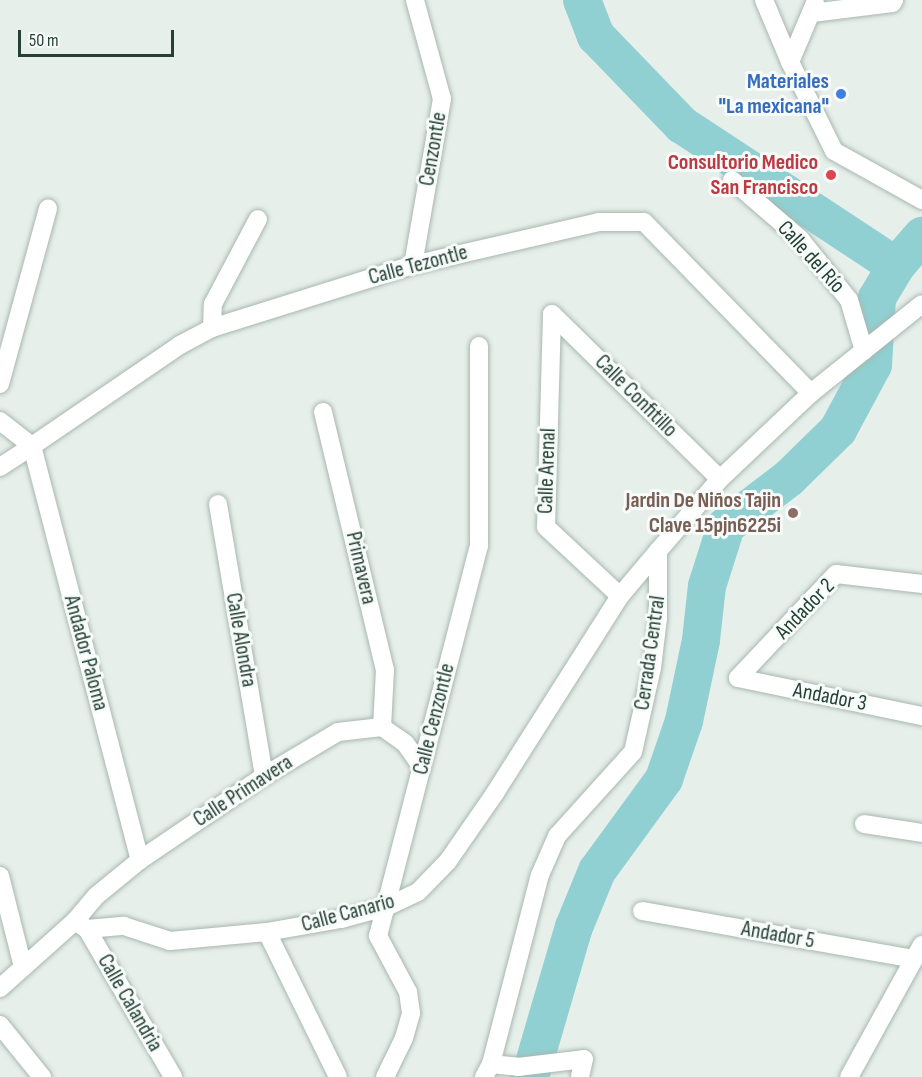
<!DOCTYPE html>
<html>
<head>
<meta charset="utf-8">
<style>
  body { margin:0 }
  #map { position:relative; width:922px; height:1077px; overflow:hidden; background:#e6efea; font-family:"Sofia Sans Condensed",sans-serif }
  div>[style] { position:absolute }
  .river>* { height:38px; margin:-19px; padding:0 19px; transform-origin:19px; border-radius:19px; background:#90d0d2 }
  .roads { filter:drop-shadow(0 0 2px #a8b7b0) drop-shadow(0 0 2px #a8b7b0) }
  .street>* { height:18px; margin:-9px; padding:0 9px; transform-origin:9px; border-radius:9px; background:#fff }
  .secondary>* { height:18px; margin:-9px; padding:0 9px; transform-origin:9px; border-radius:9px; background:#fff }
  .dots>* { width:16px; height:16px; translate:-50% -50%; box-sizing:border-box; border:3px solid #f7fbf9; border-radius:50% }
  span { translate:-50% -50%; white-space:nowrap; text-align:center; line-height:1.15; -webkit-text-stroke:6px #f7fbf9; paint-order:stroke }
  .shop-label { font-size:22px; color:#366cbe; font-weight:700 }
  .right { translate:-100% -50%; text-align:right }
  .street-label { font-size:22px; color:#254136 }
  .health-label { font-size:22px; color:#be3a42; font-weight:700 }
  .education-label { font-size:22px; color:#785e54; font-weight:700 }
  .scale { position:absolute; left:18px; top:30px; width:156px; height:27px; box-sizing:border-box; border:3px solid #254136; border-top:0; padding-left:8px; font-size:18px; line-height:21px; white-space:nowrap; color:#254136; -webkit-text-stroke:4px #f7fbf9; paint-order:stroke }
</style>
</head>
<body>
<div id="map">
  <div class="river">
    <i style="left:582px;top:0;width:39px;rotate:69deg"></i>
    <i style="left:596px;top:36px;width:124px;rotate:46deg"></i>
    <i style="left:682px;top:125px;width:256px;rotate:33.4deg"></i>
    <i style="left:530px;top:1077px;width:156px;rotate:-73.7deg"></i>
    <i style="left:574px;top:927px;width:61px;rotate:-67.7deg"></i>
    <i style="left:597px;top:871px;width:114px;rotate:-53.9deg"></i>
    <i style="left:664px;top:779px;width:61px;rotate:-71deg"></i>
    <i style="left:684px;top:721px;width:83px;rotate:-78.1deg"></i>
    <i style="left:701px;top:640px;width:54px;rotate:-83.7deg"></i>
    <i style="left:707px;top:586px;width:63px;rotate:-72.4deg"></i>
    <i style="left:726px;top:526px;width:79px;rotate:-37.3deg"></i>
    <i style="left:789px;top:478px;width:69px;rotate:-44.4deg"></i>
    <i style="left:838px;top:430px;width:74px;rotate:-61.7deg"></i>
    <i style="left:873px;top:365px;width:67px;rotate:-86.6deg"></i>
    <i style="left:877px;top:298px;width:37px;rotate:-59deg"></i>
    <i style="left:896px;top:266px;width:40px;rotate:-49deg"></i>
  </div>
  <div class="roads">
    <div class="street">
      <i style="left:812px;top:13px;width:81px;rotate:-7.1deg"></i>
      <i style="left:892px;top:3px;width:4px;rotate:-56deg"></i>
      <i style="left:790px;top:62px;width:64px;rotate:-67deg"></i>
      <i style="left:732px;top:180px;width:90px;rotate:40.9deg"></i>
      <i style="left:800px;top:239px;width:78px;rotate:51.2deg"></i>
      <i style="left:849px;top:300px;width:53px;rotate:73.6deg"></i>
      <i style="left:413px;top:265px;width:169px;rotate:-80.1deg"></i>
      <i style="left:442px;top:99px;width:103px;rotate:-105.3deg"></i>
      <i style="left:552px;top:314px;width:213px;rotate:91.6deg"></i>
      <i style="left:546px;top:527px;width:101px;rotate:43deg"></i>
      <i style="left:552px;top:314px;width:235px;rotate:44.5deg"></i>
      <i style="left:212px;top:328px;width:24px;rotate:-88deg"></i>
      <i style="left:213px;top:304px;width:96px;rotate:-62.1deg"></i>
      <i style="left:0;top:384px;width:182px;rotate:-74.7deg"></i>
      <i style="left:323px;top:412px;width:265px;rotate:76.5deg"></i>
      <i style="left:385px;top:670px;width:57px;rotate:93deg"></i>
      <i style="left:0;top:467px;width:38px;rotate:-33deg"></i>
      <i style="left:32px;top:446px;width:428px;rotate:75.4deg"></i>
      <i style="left:218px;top:504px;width:276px;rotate:80.4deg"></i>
      <i style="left:738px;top:678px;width:143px;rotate:-46.7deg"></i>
      <i style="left:836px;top:574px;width:87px;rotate:6.6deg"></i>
      <i style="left:738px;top:678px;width:188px;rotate:11.7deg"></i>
      <i style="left:864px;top:824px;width:59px;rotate:8.8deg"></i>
      <i style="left:0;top:876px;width:94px;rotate:75.8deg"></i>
      <i style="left:642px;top:911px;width:276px;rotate:10deg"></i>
      <i style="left:75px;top:921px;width:14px;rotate:34deg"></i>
      <i style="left:87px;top:929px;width:37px;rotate:-5deg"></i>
      <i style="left:124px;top:926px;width:48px;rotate:18.1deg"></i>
      <i style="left:170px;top:941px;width:97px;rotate:-5.3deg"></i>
      <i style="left:267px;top:932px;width:75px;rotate:-10deg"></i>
      <i style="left:341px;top:919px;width:47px;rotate:-14.9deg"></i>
      <i style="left:386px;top:907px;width:35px;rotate:-25deg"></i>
      <i style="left:418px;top:892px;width:43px;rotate:-45.9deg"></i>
      <i style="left:448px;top:861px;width:83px;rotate:-55.3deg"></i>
      <i style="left:495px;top:793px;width:233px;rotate:-57.6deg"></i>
      <i style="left:620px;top:596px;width:59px;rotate:-49.8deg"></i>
      <i style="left:87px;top:929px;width:171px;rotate:59.8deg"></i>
      <i style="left:267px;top:932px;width:161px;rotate:63.9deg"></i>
      <i style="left:0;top:988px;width:101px;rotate:-41.8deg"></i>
      <i style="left:75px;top:921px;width:33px;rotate:-50deg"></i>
      <i style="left:96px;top:896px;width:57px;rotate:-39.3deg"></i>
      <i style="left:140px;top:860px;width:150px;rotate:-34.1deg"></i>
      <i style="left:264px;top:776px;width:86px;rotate:-30.7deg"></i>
      <i style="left:338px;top:732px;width:44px;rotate:-6.5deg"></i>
      <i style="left:382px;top:727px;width:28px;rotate:35deg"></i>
      <i style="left:405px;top:743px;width:29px;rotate:55deg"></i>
      <i style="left:0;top:1025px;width:67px;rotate:51.1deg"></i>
      <i style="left:491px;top:1064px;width:27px;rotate:6deg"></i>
      <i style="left:518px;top:1067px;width:66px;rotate:-6.9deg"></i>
      <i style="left:584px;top:1059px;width:18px;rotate:103deg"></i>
      <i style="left:385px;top:1077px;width:43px;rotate:-64deg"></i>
      <i style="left:404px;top:1038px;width:26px;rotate:-74deg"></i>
      <i style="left:411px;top:1013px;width:21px;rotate:-98deg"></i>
      <i style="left:408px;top:992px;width:64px;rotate:-118.2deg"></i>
      <i style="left:378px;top:936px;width:403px;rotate:-75.5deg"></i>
      <i style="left:479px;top:546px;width:200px;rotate:-90deg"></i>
      <i style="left:849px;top:1077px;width:151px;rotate:-61.1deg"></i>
    </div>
    <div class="secondary">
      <i style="left:764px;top:0;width:67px;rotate:67.2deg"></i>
      <i style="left:790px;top:62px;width:99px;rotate:63.7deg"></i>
      <i style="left:834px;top:151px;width:101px;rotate:29.1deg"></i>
      <i style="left:0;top:421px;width:41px;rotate:38deg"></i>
      <i style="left:32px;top:446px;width:179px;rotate:-34.3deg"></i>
      <i style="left:180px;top:345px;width:36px;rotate:-28deg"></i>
      <i style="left:212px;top:328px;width:211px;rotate:-17.4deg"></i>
      <i style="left:413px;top:265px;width:191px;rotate:-13deg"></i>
      <i style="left:599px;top:222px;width:45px"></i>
      <i style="left:644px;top:222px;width:239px;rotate:45.7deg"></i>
      <i style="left:484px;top:1077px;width:15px;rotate:-62deg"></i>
      <i style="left:491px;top:1064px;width:195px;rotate:-75.5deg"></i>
      <i style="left:540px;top:875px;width:43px;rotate:-66.4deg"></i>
      <i style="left:557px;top:836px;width:113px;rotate:-47.9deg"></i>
      <i style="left:633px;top:752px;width:86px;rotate:-77.3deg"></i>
      <i style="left:652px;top:668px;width:50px;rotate:-83.2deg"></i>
      <i style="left:658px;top:618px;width:67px;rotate:-90deg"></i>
      <i style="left:658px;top:551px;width:95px;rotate:-49.3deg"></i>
      <i style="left:720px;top:479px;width:125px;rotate:-43.4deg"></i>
      <i style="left:811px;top:393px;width:142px;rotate:-38.7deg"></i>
    </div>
  </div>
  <div class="dots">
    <i style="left:841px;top:94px;background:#3f7fe0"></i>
    <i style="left:831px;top:175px;background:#e0444e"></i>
    <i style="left:793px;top:513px;background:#8d6e63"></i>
  </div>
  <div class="shop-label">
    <span class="right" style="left:829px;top:94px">Materiales<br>"La mexicana"</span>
  </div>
  <div class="street-label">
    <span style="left:433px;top:149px;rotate:-80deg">Cenzontle</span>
    <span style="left:811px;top:257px;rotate:48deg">Calle del Río</span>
    <span style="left:418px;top:265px;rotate:-15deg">Calle Tezontle</span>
    <span style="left:636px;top:396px;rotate:45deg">Calle Confitillo</span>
    <span style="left:547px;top:471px;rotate:-88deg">Calle Arenal</span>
    <span style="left:361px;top:568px;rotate:77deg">Primavera</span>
    <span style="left:805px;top:609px;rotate:-46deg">Andador 2</span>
    <span style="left:241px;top:640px;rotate:80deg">Calle Alondra</span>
    <span style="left:86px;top:653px;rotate:75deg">Andador Paloma</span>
    <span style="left:650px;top:653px;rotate:-82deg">Cerrada Central</span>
    <span style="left:830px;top:697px;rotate:11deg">Andador 3</span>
    <span style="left:434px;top:719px;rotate:-76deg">Calle Cenzontle</span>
    <span style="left:243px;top:791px;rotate:-33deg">Calle Primavera</span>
    <span style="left:348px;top:913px;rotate:-15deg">Calle Canario</span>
    <span style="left:778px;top:935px;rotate:10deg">Andador 5</span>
    <span style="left:130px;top:1003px;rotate:60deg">Calle Calandria</span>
  </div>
  <div class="health-label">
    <span class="right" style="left:818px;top:175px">Consultorio Medico<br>San Francisco</span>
  </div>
  <div class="education-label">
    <span class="right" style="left:781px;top:513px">Jardin De Niños Tajin<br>Clave 15pjn6225i</span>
  </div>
  <div class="scale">50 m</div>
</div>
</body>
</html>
